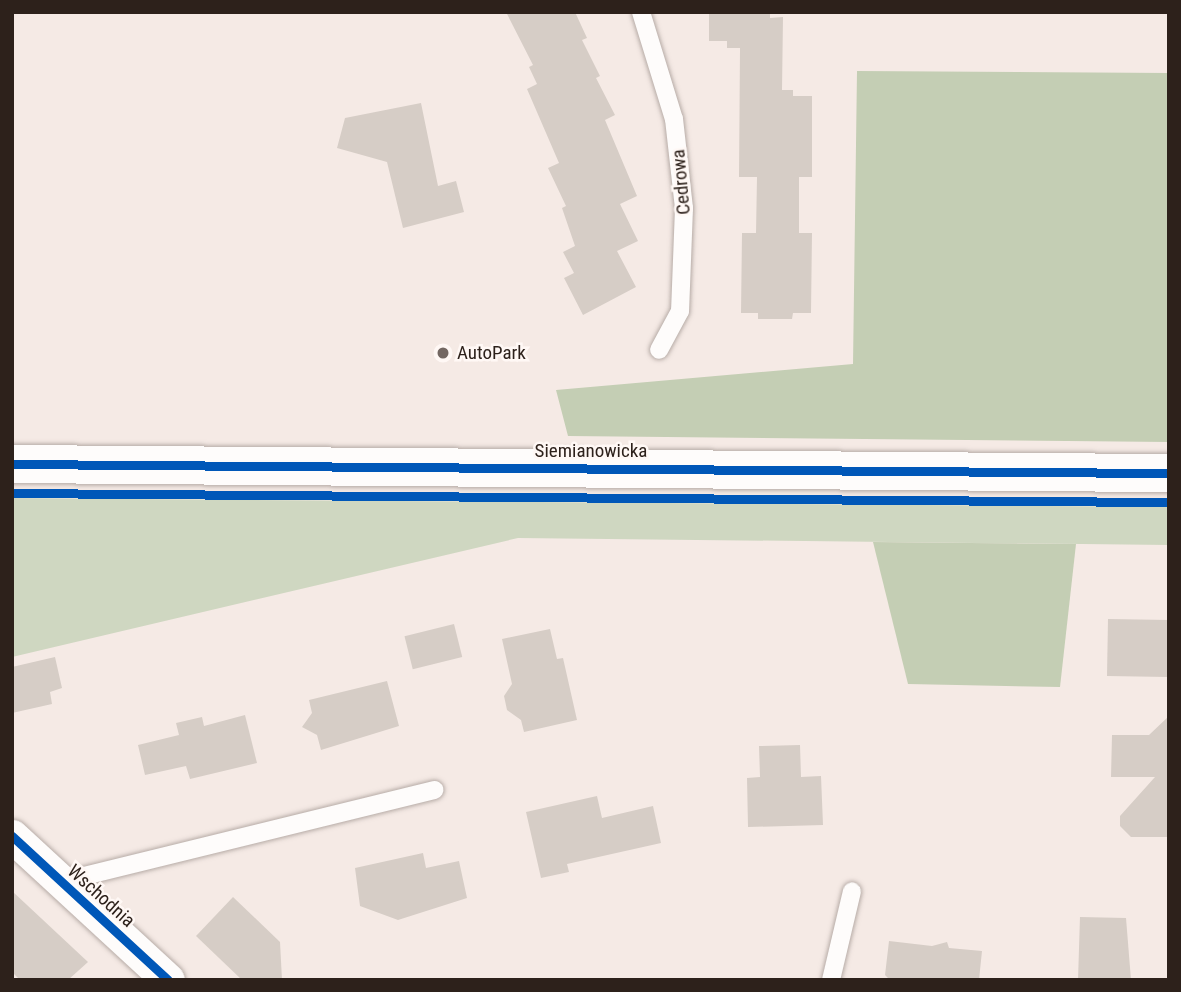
<!DOCTYPE html>
<html>
<head>
<meta charset="utf-8">
<style>
  body { margin:0 }
  #map { position:relative; width:1181px; height:992px; overflow:hidden; background:#f5eae5; font-family:"Roboto Condensed",sans-serif }
  div>[style] { position:absolute }
  .green>* { inset:0; background:#cfd7c1 }
  .forest>* { inset:0; background:#c4ceb4 }
  .building>* { inset:0; background:#d6cdc6; transform-origin:0 0 }
  .roads { filter:drop-shadow(0 0 2px #b7aca7) drop-shadow(0 0 2px #b7aca7) }
  .service>* { height:18px; margin:-9px; padding:0 9px; transform-origin:9px; border-radius:9px; background:#fefcfb }
  .minor>* { height:33px; margin:-16.5px; padding:0 16.5px; transform-origin:16.5px; border-radius:16.5px; background:#fefcfb }
  .tertiary>* { height:38px; margin:-19px; padding:0 19px; transform-origin:19px; border-radius:19px; background:#fefcfb }
  .cycleway>* { height:9px; margin:-4.5px; padding:0 4.5px; transform-origin:4.5px; border-radius:4.5px; background:#0057b8 }
  .dots>* { width:19px; height:19px; translate:-50% -50%; box-sizing:border-box; border:4px solid #fff8f5; border-radius:50% }
  span { translate:-50% -50%; white-space:nowrap; text-align:center; line-height:1.15; -webkit-text-stroke:5px #fff8f5; paint-order:stroke }
  .street-label { font-size:19px; color:#2d211b }
  .poi-label { font-size:19px; color:#2d211b }
  .left { translate:0 -50%; text-align:left }
  .frame { position:absolute; inset:0; border:14px solid #2d211b; pointer-events:none }
</style>
</head>
<body>
<div id="map">
  <div class="green">
    <i style="clip-path:polygon(12px 498px,1169px 507px,1169px 545px,518px 538px,12px 657px)"></i>
  </div>
  <div class="forest">
    <i style="clip-path:polygon(857px 71px,1169px 73px,1169px 442px,568px 436px,556px 390px,853px 364px)"></i>
    <i style="clip-path:polygon(873px 542px,1076px 544px,1060px 687px,908px 684px)"></i>
  </div>
  <div class="building">
    <i style="clip-path:polygon(506px 12px,575px 12px,587px 38px,582px 40px,600px 76px,596px 78px,615px 115px,605px 120px,637px 196px,620px 204px,638px 241px,617px 251px,636px 287px,583px 315px,564px 278px,574px 273px,563px 252px,575px 246px,562px 208px,566px 206px,548px 168px,559px 163px,527px 89px,537px 84px,529px 67px,533px 65px)"></i>
    <i style="clip-path:polygon(709px 12px,770px 12px,770px 18px,783px 17px,782px 90px,793px 90px,793px 96px,812px 96px,812px 177px,799px 177px,799px 233px,812px 233px,811px 313px,793px 313px,792px 319px,758px 319px,758px 313px,741px 313px,742px 233px,756px 233px,757px 177px,739px 177px,740px 48px,727px 48px,727px 41px,709px 41px)"></i>
    <i style="clip-path:polygon(421px 103px,438px 186px,456px 181px,464px 212px,403px 228px,387px 162px,337px 148px,345px 118px)"></i>
    <i style="left:1108px;top:619px;width:61px;height:57px;rotate:1deg"></i>
    <i style="left:454px;top:624px;width:34px;height:51px;rotate:76deg"></i>
    <i style="clip-path:polygon(550px 629px,557px 659px,563px 658px,577px 720px,524px 732px,521px 720px,507px 710px,504px 696px,512px 684px,502px 639px)"></i>
    <i style="clip-path:polygon(55px 657px,62px 688px,50px 692px,52px 704px,12px 713px,12px 667px)"></i>
    <i style="clip-path:polygon(387px 681px,399px 726px,321px 750px,317px 735px,302px 727px,312px 713px,309px 700px)"></i>
    <i style="clip-path:polygon(245px 715px,257px 763px,190px 779px,186px 766px,145px 775px,138px 745px,179px 735px,176px 723px,202px 717px,204px 726px)"></i>
    <i style="clip-path:polygon(1169px 716px,1169px 837px,1131px 837px,1120px 826px,1120px 816px,1155px 777px,1111px 777px,1112px 735px,1149px 735px)"></i>
    <i style="clip-path:polygon(800px 745px,801px 777px,821px 776px,823px 825px,748px 827px,747px 778px,760px 777px,759px 746px)"></i>
    <i style="clip-path:polygon(597px 796px,602px 818px,653px 806px,661px 843px,567px 864px,569px 872px,541px 878px,526px 812px)"></i>
    <i style="clip-path:polygon(423px 853px,426px 868px,459px 861px,467px 898px,398px 920px,360px 906px,355px 868px)"></i>
    <i style="clip-path:polygon(12px 891px,88px 962px,68px 980px,20px 980px,12px 972px)"></i>
    <i style="clip-path:polygon(233px 897px,280px 942px,282px 980px,242px 980px,196px 936px)"></i>
    <i style="clip-path:polygon(1080px 917px,1126px 918px,1131px 980px,1078px 980px)"></i>
    <i style="clip-path:polygon(889px 941px,932px 946px,947px 942px,949px 948px,982px 951px,979px 980px,890px 980px,885px 975px)"></i>
  </div>
  <div class="roads">
    <div class="service">
      <i style="left:641px;top:12px;width:112px;rotate:72.9deg"></i>
      <i style="left:674px;top:119px;width:90px;rotate:83.6deg"></i>
      <i style="left:684px;top:208px;width:103px;rotate:92.2deg"></i>
      <i style="left:680px;top:311px;width:44px;rotate:118.3deg"></i>
      <i style="left:63px;top:886px;width:19px;rotate:-28deg"></i>
      <i style="left:80px;top:877px;width:365px;rotate:-13.8deg"></i>
      <i style="left:831px;top:980px;width:91px;rotate:-76.7deg"></i>
    </div>
    <div class="minor">
      <i style="left:12px;top:836px;width:212px;rotate:42.7deg"></i>
    </div>
    <div class="tertiary">
      <i style="left:12px;top:464px;width:1157px;rotate:0.45deg"></i>
    </div>
  </div>
  <div class="cycleway">
    <i style="left:12px;top:464px;width:1157px;rotate:0.45deg"></i>
    <i style="left:12px;top:493px;width:1157px;rotate:0.45deg"></i>
    <i style="left:12px;top:836px;width:212px;rotate:42.7deg"></i>
  </div>
  <div class="dots">
    <i style="left:443px;top:353px;background:#736762"></i>
  </div>
  <div class="street-label">
    <span style="left:681px;top:182px;rotate:-95deg">Cedrowa</span>
    <span style="left:591px;top:451px">Siemianowicka</span>
    <span style="left:101px;top:896px;rotate:42deg">Wschodnia</span>
  </div>
  <div class="poi-label">
    <span class="left" style="left:457px;top:353px">AutoPark</span>
  </div>
  <div class="frame"></div>
</div>
</body>
</html>
